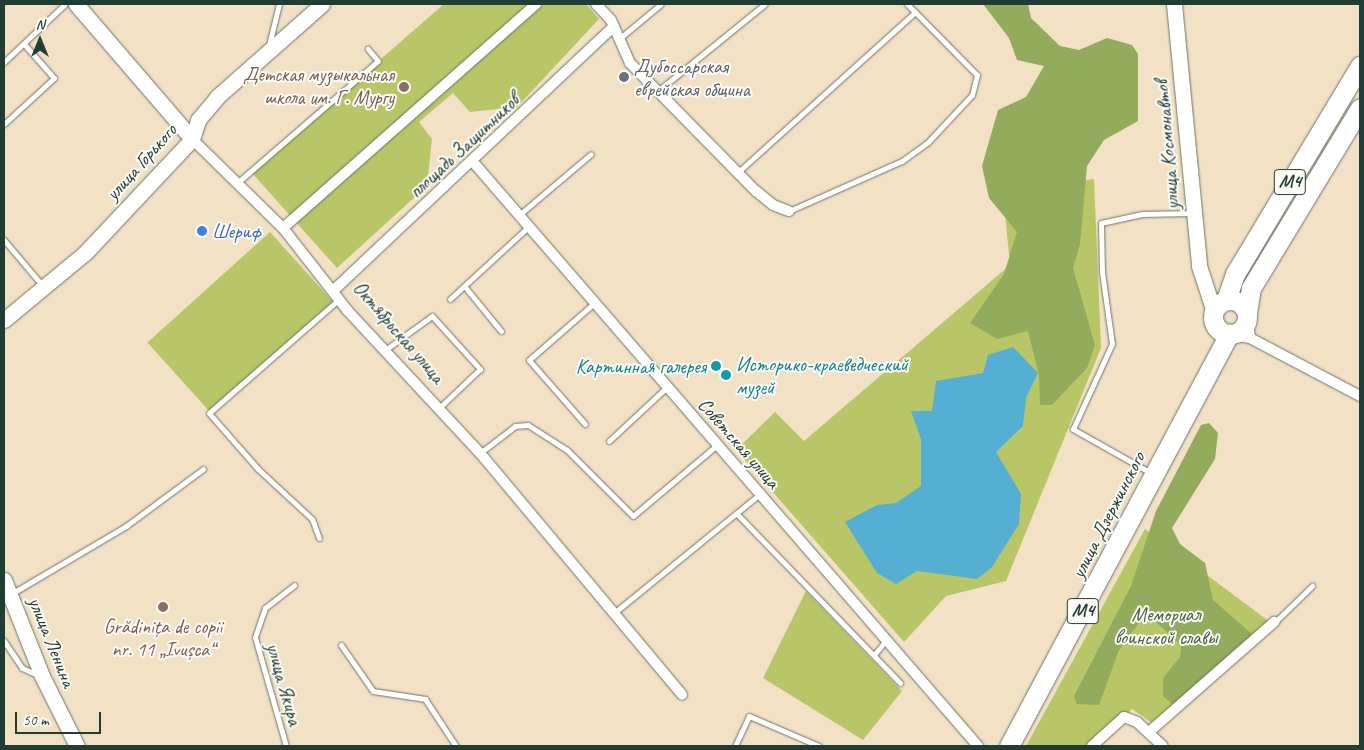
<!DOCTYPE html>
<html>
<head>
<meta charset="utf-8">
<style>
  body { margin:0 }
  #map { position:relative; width:1364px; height:750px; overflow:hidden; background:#f3e1c6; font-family:Caveat,sans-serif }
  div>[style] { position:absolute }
  .green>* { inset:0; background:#b8c668; transform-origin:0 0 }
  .forest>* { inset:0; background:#92ab5c }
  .water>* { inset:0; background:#55afd3 }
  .roads { filter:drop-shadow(0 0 1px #697667) drop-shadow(0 0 1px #697667) }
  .lane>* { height:5px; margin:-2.5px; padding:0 2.5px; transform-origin:2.5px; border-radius:2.5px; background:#fff }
  .street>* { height:10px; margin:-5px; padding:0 5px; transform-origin:5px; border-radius:5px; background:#fff }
  .secondary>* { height:15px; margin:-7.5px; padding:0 7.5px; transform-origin:7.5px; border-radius:7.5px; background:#fff }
  .highway>* { height:19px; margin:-9.5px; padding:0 9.5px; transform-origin:9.5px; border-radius:9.5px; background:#fff }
  .highway>.ring { margin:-9.5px; padding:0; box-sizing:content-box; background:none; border:19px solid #fff; border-radius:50% }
  .dots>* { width:14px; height:14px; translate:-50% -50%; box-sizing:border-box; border:2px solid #fdfcf7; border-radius:50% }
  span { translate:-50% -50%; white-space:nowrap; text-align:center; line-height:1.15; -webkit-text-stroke:4px #fdfcf7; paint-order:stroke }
  .shield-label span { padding:1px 4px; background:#fdfcf7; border:1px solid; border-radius:4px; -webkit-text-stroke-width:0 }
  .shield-label { font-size:19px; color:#1f3d34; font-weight:700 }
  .worship-label { font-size:20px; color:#5b616d }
  .left { translate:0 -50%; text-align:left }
  .education-label { font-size:20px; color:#785e54 }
  .right { translate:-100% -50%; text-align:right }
  .street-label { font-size:20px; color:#1f3d34 }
  .shop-label { font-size:20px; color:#366cbe }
  .culture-label { font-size:20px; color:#0d838f }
  .park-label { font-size:20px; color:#455f41 }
  .frame { position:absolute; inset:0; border:5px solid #1f3d34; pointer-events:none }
  .north { position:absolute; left:15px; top:15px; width:50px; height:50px; -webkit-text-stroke:4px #fdfcf7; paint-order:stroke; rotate:0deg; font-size:14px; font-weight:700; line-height:20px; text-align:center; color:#1f3d34 }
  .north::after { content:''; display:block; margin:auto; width:18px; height:22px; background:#1f3d34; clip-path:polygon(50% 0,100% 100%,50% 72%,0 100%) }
  .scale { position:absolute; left:15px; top:712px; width:86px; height:22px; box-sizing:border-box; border:2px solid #1f3d34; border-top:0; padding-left:6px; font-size:15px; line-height:18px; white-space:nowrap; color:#1f3d34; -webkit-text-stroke:4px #fdfcf7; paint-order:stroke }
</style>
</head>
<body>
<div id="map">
  <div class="green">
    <i style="clip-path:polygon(444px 4px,586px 4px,599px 19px,517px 107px,470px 112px,453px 93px,419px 122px,432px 139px,427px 186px,337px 268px,251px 172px)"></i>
    <i style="clip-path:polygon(1094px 179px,1101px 348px,1006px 581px,946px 596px,904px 642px,736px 450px,775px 412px,804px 441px,1010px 265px,1003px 192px)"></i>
    <i style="left:270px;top:232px;width:94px;height:165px;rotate:48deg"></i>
    <i style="clip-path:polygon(1145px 529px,1270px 622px,1152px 723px,1132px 709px,1097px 746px,1026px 746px)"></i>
    <i style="clip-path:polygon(806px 591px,902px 691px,863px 740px,763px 678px)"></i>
  </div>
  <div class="forest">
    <i style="clip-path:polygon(983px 4px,1028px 4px,1031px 18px,1060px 46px,1079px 50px,1107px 38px,1132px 45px,1138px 54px,1138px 121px,1104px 140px,1087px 166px,1080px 244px,1073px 268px,1095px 345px,1087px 368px,1052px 405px,1040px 405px,1039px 375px,1028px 331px,997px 339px,970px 323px,1004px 274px,1017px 232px,989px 198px,982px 166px,998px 110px,1026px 97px,1044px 66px,1017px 60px,1009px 38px)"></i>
    <i style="clip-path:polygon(1209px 423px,1218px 433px,1215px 459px,1172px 528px,1180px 544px,1205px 563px,1213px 600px,1252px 634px,1252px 642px,1173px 705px,1163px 696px,1163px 678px,1180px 657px,1181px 645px,1156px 622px,1142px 619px,1119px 650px,1099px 705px,1077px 704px,1074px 696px,1131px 586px,1156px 511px,1201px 425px)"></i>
  </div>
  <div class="water">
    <i style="clip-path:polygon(1013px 347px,1038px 373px,1026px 398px,1023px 426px,996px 452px,1021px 494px,1019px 524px,992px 567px,977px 579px,917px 571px,896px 584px,877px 573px,845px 522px,877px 505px,896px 503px,921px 486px,921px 439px,911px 411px,932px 411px,936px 381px,983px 373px,988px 355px)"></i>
  </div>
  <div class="roads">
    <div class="lane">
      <i style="left:620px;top:38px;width:53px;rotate:-39.7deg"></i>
      <i style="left:269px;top:45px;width:42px;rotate:-76.3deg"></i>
      <i style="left:4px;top:62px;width:84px;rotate:-43.6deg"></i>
      <i style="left:659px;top:90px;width:136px;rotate:-39.1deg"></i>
      <i style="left:4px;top:124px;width:68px;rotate:-42.6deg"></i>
      <i style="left:54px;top:78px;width:45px;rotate:-131.4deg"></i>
      <i style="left:737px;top:173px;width:240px;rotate:-42.1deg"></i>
      <i style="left:915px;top:12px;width:11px;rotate:-135deg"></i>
      <i style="left:237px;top:183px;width:186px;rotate:-40.9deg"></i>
      <i style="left:378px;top:61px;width:16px;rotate:-130deg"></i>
      <i style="left:789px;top:211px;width:124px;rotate:-23.9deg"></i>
      <i style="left:902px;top:161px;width:32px;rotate:-36deg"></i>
      <i style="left:928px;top:142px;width:64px;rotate:-46.9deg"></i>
      <i style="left:972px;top:95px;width:21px;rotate:-76deg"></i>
      <i style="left:977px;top:75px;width:88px;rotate:-134.5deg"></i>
      <i style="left:519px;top:215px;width:94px;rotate:-40.3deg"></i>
      <i style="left:4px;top:240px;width:59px;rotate:49.8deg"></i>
      <i style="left:465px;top:287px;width:57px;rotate:50.7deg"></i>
      <i style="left:450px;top:299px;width:105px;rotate:-42.7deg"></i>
      <i style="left:385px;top:350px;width:58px;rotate:-35.9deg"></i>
      <i style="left:432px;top:316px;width:72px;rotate:47.8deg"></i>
      <i style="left:480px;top:369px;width:57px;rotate:136.4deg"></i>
      <i style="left:585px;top:424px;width:85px;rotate:-131.2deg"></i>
      <i style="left:529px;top:360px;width:85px;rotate:-41.2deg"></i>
      <i style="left:609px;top:441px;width:79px;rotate:-43deg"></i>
      <i style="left:480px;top:453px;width:44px;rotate:-37.6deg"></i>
      <i style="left:515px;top:426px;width:13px;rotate:-4deg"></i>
      <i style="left:528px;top:425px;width:46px;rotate:32.7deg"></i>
      <i style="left:567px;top:450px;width:93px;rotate:45deg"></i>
      <i style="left:633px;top:516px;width:110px;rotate:-40.2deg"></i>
      <i style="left:1151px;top:473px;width:90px;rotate:-150.6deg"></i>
      <i style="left:1073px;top:429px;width:94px;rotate:-65.4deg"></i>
      <i style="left:1112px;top:344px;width:73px;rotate:-97.9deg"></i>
      <i style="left:1102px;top:272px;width:49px;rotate:-91.2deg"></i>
      <i style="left:1101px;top:223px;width:42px;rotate:-12.4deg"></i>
      <i style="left:1142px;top:214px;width:51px;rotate:-1.1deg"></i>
      <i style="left:737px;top:514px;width:235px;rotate:46deg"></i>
      <i style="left:319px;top:538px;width:20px;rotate:-110deg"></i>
      <i style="left:312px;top:519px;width:74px;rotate:-137.2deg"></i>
      <i style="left:258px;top:469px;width:74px;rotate:-131.2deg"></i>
      <i style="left:209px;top:413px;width:171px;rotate:-41.2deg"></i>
      <i style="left:11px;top:594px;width:134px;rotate:-30.6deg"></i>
      <i style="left:126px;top:526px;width:96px;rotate:-36.5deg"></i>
      <i style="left:614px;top:613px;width:188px;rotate:-39.2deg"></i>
      <i style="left:1275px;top:622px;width:52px;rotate:-44.2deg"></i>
      <i style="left:4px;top:641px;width:32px;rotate:56deg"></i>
      <i style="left:22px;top:668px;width:17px;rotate:24deg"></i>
      <i style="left:341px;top:645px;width:56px;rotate:55.2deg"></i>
      <i style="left:373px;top:691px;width:53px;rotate:8.7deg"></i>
      <i style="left:425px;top:699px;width:56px;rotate:56.6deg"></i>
      <i style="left:874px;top:655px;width:19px;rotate:-51deg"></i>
      <i style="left:286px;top:746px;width:113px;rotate:-105.9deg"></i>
      <i style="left:255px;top:637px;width:31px;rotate:-71deg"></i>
      <i style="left:265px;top:608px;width:37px;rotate:-38deg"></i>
      <i style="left:735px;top:746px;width:33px;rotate:-65deg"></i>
      <i style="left:749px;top:716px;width:76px;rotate:23.2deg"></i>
    </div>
    <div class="street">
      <i style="left:596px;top:4px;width:22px;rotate:47deg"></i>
      <i style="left:611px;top:20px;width:47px;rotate:66.2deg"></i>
      <i style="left:630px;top:63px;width:180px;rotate:45.5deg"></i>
      <i style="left:756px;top:191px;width:22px;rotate:39deg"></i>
      <i style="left:773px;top:205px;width:17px;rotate:21deg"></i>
      <i style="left:192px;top:139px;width:127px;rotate:44.4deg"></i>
      <i style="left:283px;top:228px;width:104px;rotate:52deg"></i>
      <i style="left:347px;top:310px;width:195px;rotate:47.1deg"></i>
      <i style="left:480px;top:453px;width:315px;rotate:50.1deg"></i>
      <i style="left:474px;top:163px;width:771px;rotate:49.16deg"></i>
      <i style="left:283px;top:228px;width:338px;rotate:-41.5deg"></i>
      <i style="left:335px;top:289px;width:383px;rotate:-43.3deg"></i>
      <i style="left:1247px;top:318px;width:20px;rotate:81deg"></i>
      <i style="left:1229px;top:334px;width:21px;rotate:11deg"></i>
      <i style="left:1250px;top:338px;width:124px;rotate:27.8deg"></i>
      <i style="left:1149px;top:732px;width:167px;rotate:-41.3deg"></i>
      <i style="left:1092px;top:746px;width:43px;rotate:-42.2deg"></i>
      <i style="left:1124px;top:717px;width:14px;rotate:21deg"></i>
      <i style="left:1137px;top:722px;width:35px;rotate:43deg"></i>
    </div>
    <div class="secondary">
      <i style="left:76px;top:4px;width:178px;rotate:49.3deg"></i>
      <i style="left:1174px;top:4px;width:263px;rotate:84.5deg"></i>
      <i style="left:1199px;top:266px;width:48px;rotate:71.9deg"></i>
      <i style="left:4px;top:320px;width:105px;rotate:-39.6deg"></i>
      <i style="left:85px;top:253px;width:156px;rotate:-46.8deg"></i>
      <i style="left:192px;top:139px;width:20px;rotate:-72deg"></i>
      <i style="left:198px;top:120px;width:30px;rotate:-50deg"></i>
      <i style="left:217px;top:97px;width:140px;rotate:-41.5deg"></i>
      <i style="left:4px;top:580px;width:103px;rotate:68.4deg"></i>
      <i style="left:42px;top:676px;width:78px;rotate:63.4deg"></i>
    </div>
    <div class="highway">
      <i style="left:1226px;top:300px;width:28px;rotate:-71deg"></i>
      <i style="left:1235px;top:274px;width:243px;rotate:-59deg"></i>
      <i class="ring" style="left:1213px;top:300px;width:15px;height:15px"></i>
      <i style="left:1247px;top:313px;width:25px;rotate:-81deg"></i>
      <i style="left:1251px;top:288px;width:210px;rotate:-58.8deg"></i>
      <i style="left:1009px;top:746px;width:467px;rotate:-61.9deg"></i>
    </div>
  </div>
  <div class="dots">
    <i style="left:624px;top:77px;background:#6b7280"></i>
    <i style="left:404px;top:87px;background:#8d6e63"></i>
    <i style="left:202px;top:231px;background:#3f7fe0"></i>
    <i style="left:716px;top:366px;background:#0f9aa8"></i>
    <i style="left:726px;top:375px;background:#0f9aa8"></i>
    <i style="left:163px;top:607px;background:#8d6e63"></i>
  </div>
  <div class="shield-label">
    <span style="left:1290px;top:182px">M4</span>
    <span style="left:1083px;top:611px">M4</span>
  </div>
  <div class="worship-label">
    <span class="left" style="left:634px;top:78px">Дубоссарская<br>еврейская община</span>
  </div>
  <div class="education-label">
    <span class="right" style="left:394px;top:86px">Детская музыкальная<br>школа им. Г. Мургу</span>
    <span style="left:163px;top:638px">Grădinița de copii<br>nr. 11 „Ivușca“</span>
  </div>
  <div class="street-label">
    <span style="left:1167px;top:145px;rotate:-95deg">улица Космонавтов</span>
    <span style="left:464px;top:146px;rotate:-43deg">площадь Защитников</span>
    <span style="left:141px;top:162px;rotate:-48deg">улица Горького</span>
    <span style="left:399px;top:332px;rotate:49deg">Октябрьская улица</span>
    <span style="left:739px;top:443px;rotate:49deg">Советская улица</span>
    <span style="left:1108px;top:515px;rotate:-63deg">улица Дзержинского</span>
    <span style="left:52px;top:642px;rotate:68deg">улица Ленина</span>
    <span style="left:284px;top:684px;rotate:74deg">улица Якира</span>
  </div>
  <div class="shop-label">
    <span class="left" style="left:212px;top:231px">Шериф</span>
  </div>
  <div class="culture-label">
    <span class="left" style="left:736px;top:376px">Историко-краеведческий<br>музей</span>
    <span class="right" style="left:706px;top:366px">Картинная галерея</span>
  </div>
  <div class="park-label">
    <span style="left:1166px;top:626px">Мемориал<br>воинской славы</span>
  </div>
  <div class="frame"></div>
  <div class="north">N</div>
  <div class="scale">50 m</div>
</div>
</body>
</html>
